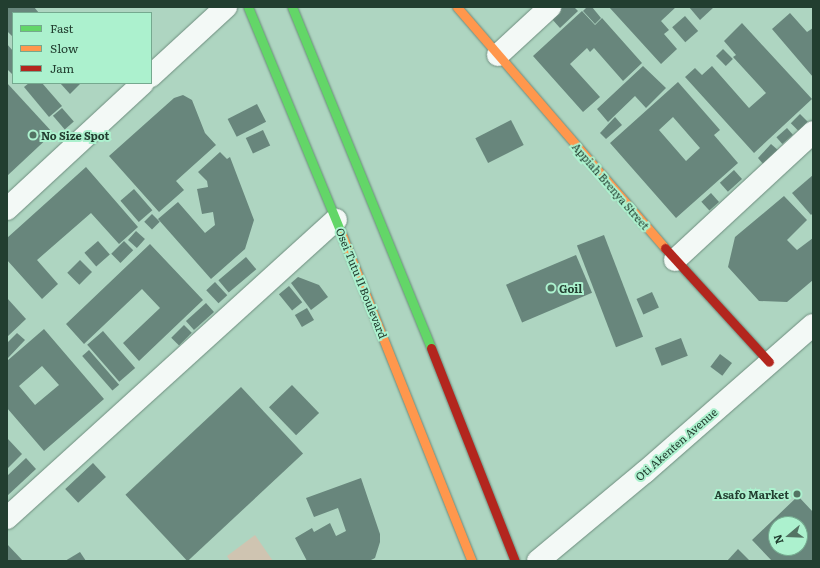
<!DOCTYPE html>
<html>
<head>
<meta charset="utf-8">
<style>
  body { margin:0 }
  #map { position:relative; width:820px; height:568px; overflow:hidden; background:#aed5c1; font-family:Literata,serif }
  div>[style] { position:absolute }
  .green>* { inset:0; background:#cfc4b1 }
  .building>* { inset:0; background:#68867c; transform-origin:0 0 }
  .roads { filter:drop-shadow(0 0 1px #6d8c7d) drop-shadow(0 0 1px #6d8c7d) }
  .street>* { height:22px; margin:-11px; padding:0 11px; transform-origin:11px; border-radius:11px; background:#f3f9f6 }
  .fast>* { height:9px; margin:-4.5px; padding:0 4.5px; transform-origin:4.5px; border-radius:4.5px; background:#63d668 }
  .slow>* { height:9px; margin:-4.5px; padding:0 4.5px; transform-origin:4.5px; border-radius:4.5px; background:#ff974d }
  .jam>* { height:9px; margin:-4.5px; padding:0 4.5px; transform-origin:4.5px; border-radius:4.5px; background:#b3261e }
  .dots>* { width:11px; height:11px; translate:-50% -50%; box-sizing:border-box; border:2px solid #acf1ce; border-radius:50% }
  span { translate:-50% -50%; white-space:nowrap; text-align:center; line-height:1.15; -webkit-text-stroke:4px #acf1ce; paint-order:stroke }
  .poi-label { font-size:11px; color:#223e30; font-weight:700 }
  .left { translate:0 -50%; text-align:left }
  .right { translate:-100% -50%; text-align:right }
  .street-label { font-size:11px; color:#223e30 }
  .frame { position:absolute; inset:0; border:8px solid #223e30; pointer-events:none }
  .legend { position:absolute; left:12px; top:12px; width:140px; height:72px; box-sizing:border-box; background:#acf1ce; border:1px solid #75a98f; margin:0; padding:5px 7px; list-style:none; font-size:12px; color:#223e30 }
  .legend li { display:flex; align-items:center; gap:8px; height:20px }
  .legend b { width:20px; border:1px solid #75a98f }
  .north { position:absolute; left:768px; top:516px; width:40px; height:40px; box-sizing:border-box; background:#acf1ce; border:1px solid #75a98f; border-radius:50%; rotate:251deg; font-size:11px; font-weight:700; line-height:16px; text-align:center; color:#223e30 }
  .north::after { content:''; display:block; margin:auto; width:14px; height:18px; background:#537363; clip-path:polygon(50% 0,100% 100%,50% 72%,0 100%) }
</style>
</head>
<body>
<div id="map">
  <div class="green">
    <i style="clip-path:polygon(255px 535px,273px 561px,230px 561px,227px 556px)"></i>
  </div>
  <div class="building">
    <i style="clip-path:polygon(7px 7px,34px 7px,39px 13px,13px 13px,13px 37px,7px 31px)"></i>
    <i style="clip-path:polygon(563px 7px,574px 7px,578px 11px,560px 28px,551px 18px)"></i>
    <i style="clip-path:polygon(587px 7px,592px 7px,601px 18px,595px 24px,583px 11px)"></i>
    <i style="clip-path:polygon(609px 7px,676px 7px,661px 21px,669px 30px,664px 34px,677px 49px,661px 64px)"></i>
    <i style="clip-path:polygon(689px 7px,714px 7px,700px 20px)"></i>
    <i style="clip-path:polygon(582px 11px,595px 25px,602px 18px,642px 63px,623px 81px,594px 48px,590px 52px,587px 48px,570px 64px,600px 97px,583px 112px,533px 56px)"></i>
    <i style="clip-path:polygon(790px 13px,807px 32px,813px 28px,813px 77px,772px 29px)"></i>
    <i style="left:685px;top:16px;width:20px;height:17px;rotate:49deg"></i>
    <i style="clip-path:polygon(742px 23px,812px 99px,754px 153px,685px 77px,695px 68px,702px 75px,712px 66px,749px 108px,766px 93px,733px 57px,736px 55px,724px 41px)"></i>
    <i style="clip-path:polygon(7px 44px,13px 51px,13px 75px,7px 69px)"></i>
    <i style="left:723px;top:49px;width:14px;height:10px;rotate:45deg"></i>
    <i style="clip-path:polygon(643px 66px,666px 88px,646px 108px,635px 96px,608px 122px,597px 109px)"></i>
    <i style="clip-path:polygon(evenodd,678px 82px,720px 130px,714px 135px,738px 163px,676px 218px,610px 143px,678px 82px,673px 117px,700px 148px,686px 161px,659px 130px,673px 117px)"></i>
    <i style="clip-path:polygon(7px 83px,53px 133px,7px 176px)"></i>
    <i style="clip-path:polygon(29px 83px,42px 83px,62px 106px,49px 117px,24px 87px)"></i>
    <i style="clip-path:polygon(60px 83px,81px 83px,70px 94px)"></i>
    <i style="clip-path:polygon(183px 95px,192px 100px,205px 133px,216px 145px,176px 181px,184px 190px,159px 212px,109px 156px,174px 98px)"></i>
    <i style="left:257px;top:104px;width:20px;height:33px;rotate:63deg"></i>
    <i style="left:62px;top:108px;width:18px;height:12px;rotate:49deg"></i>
    <i style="left:800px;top:114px;width:11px;height:13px;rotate:45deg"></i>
    <i style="clip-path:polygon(615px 117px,622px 125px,606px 139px,600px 133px)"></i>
    <i style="left:511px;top:120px;width:28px;height:40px;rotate:63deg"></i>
    <i style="left:787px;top:128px;width:9px;height:14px;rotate:49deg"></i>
    <i style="left:263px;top:130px;width:17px;height:19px;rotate:65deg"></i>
    <i style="clip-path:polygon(771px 144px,779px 151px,764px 165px,758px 158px)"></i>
    <i style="clip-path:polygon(220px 152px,227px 159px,230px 157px,254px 220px,245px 249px,211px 279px,158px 219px,178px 202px,205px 233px,215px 225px,213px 212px,202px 214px,197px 189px,208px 187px,207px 181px,198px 172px)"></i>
    <i style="clip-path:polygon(86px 167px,138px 227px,119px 244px,91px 213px,37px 260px,58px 284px,42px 299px,7px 260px,7px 238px)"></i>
    <i style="left:734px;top:170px;width:12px;height:19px;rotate:48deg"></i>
    <i style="clip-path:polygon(813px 175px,813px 213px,811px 215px,792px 193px)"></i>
    <i style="left:134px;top:189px;width:28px;height:18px;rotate:49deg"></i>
    <i style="left:711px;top:193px;width:12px;height:13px;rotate:48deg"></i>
    <i style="clip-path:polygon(784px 196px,807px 220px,787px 240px,797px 250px,813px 238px,813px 280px,787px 302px,759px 301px,728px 267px,735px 237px)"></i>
    <i style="left:152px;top:214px;width:11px;height:11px;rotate:45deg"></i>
    <i style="left:136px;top:231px;width:12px;height:12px;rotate:42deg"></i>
    <i style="left:604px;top:235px;width:109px;height:29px;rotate:69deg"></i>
    <i style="left:98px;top:241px;width:18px;height:18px;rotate:49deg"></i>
    <i style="left:124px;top:241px;width:13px;height:18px;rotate:45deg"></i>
    <i style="clip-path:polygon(150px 244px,203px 300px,139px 361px,123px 343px,160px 308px,142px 289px,84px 344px,66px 324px)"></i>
    <i style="left:576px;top:255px;width:41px;height:76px;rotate:67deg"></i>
    <i style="left:246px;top:257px;width:16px;height:36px;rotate:50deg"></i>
    <i style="left:80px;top:260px;width:17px;height:18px;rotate:45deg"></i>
    <i style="clip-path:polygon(298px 277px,319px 285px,328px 297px,311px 310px,291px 283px)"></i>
    <i style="left:215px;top:282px;width:18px;height:12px;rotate:47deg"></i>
    <i style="left:289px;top:286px;width:21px;height:13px;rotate:51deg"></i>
    <i style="left:652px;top:292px;width:17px;height:17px;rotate:66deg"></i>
    <i style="clip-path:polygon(7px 298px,26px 319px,7px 337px)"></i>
    <i style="left:206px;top:303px;width:12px;height:27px;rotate:48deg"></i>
    <i style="left:307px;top:308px;width:14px;height:14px;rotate:60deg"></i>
    <i style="left:184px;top:325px;width:11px;height:18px;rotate:45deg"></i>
    <i style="clip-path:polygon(evenodd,44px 329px,104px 399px,44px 451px,7px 408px,7px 361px,44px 329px,42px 366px,59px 385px,35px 405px,19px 386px,42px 366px)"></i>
    <i style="left:103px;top:331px;width:49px;height:21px;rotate:49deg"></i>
    <i style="clip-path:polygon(17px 333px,25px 340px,8px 358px,7px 343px)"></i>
    <i style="left:681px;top:338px;width:19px;height:28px;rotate:69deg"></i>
    <i style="left:89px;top:350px;width:46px;height:9px;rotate:49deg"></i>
    <i style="left:720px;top:354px;width:15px;height:16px;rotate:37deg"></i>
    <i style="left:292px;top:385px;width:39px;height:32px;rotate:46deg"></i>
    <i style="left:241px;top:387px;width:91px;height:158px;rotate:47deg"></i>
    <i style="clip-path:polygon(7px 438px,22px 454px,7px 469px)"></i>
    <i style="clip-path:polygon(26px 458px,36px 469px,7px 496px,7px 476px)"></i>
    <i style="left:93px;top:463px;width:19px;height:38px;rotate:47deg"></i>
    <i style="clip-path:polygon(361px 478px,380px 534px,380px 542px,375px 558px,369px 561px,307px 561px,295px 538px,312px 528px,314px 532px,330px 523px,336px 536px,346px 531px,338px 508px,314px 517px,306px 498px)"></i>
    <i style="clip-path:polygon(evenodd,798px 496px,813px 512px,813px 561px,772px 561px,752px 540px,798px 496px,776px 524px,800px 524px,800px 548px,776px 548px,776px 524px)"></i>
    <i style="clip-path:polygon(7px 544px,23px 561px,7px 561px)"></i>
    <i style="clip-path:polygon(738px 549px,750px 561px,727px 561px)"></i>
    <i style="clip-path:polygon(80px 552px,86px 561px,65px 561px)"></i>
  </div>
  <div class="roads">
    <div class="street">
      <i style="left:498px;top:55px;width:71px;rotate:-42.7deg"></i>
      <i style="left:151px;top:76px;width:102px;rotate:-42.6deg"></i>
      <i style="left:7px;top:209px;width:185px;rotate:-42.8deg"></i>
      <i style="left:675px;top:260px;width:188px;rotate:-42.8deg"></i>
      <i style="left:7px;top:518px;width:444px;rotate:-42.2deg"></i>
      <i style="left:538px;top:561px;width:139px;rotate:-39.8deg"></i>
      <i style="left:645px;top:472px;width:223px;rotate:-41.2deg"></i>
    </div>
    <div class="fast">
      <i style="left:248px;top:7px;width:247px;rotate:67.6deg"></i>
      <i style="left:292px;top:7px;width:368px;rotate:67.8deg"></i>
    </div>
    <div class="slow">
      <i style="left:457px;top:7px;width:318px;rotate:49.2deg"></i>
      <i style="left:342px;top:235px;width:351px;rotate:68.3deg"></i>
    </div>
    <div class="jam">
      <i style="left:665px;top:248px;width:154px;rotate:47.6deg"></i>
      <i style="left:431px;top:348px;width:229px;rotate:68.5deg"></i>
    </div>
  </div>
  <div class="dots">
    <i style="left:33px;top:135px;background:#537363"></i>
    <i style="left:551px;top:288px;background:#537363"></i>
    <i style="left:797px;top:494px;background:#537363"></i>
  </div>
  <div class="poi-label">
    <span class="left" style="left:41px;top:135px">No Size Spot</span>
    <span class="left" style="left:559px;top:288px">Goil</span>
    <span class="right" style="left:789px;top:494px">Asafo Market</span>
  </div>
  <div class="street-label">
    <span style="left:611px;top:186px;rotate:49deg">Appiah Brenya Street</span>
    <span style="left:362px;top:283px;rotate:68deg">Osei Tutu II Boulevard</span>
    <span style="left:676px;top:444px;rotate:-41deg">Oti Akenten Avenue</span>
  </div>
  <div class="frame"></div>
  <ul class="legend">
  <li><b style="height:5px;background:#63d668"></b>Fast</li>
  <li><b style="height:5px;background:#ff974d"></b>Slow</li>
  <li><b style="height:5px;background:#b3261e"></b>Jam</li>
  </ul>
  <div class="north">N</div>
</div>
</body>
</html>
